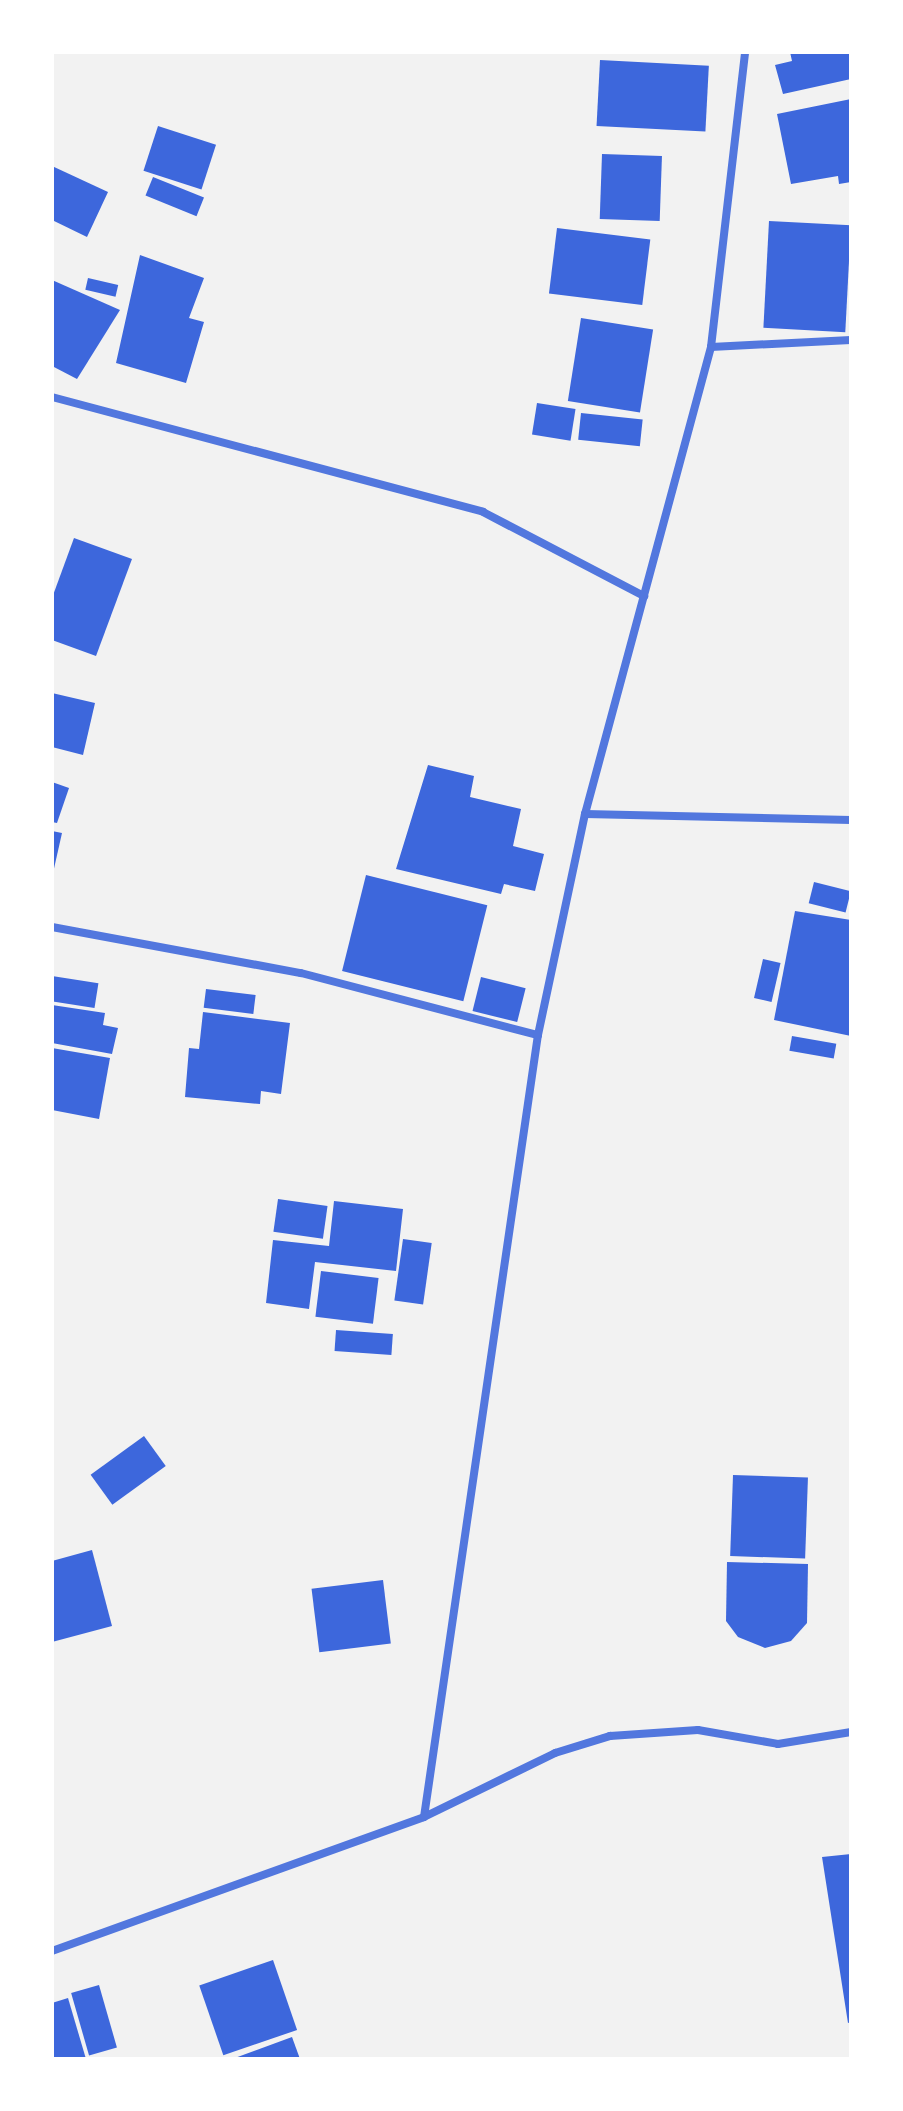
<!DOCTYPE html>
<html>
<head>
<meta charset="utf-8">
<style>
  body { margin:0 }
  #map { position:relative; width:903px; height:2111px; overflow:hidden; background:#f2f2f2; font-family:"Source Sans 3",sans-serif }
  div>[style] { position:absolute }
  .building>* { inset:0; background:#3d67dc; transform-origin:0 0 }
  .minor>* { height:8px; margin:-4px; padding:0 4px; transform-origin:4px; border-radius:4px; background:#5277de }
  span { translate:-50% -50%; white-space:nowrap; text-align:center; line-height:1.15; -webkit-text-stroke:6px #fff; paint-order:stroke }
  .frame { position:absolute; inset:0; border:54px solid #fff; pointer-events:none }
</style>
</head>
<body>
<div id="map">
  <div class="building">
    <i style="clip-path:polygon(790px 52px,851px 52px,851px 79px,783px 94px,775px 65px,792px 61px)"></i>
    <i style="left:600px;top:60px;width:109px;height:66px;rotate:3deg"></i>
    <i style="clip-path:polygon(851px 99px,851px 182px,839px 184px,838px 176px,791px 184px,777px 114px)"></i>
    <i style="left:158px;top:126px;width:61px;height:47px;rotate:18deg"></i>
    <i style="left:602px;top:154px;width:60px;height:65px;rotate:2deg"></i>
    <i style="clip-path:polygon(52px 166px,108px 192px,87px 237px,52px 220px)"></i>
    <i style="left:153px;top:177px;width:55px;height:20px;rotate:22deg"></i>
    <i style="left:769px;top:221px;width:82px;height:107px;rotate:3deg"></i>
    <i style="left:557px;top:228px;width:94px;height:66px;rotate:7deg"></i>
    <i style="clip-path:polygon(140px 255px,204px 278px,189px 318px,204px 322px,186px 383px,116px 363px)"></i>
    <i style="left:88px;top:278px;width:31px;height:12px;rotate:13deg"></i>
    <i style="clip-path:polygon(52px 280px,120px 310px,77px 379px,52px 366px)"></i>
    <i style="left:581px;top:318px;width:73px;height:84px;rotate:9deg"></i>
    <i style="left:537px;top:403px;width:39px;height:32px;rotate:9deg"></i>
    <i style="left:581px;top:413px;width:62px;height:27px;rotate:6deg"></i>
    <i style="clip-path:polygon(74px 538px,132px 559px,96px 656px,52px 640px,52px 598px)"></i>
    <i style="clip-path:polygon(52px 693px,95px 703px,83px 755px,52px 747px)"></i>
    <i style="clip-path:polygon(428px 765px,474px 776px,470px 797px,521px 809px,513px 846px,544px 854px,535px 891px,504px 884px,501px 894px,396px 869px)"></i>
    <i style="clip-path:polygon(52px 782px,69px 788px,57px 823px,52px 822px)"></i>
    <i style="clip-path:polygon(52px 831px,62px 833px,53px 873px,52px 873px)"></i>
    <i style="left:366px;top:875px;width:125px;height:99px;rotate:14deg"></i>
    <i style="left:814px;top:882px;width:38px;height:22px;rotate:14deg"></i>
    <i style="clip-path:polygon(795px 911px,851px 920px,851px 1036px,774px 1020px)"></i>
    <i style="left:763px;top:959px;width:18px;height:40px;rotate:13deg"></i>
    <i style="left:52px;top:976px;width:47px;height:25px;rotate:9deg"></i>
    <i style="left:481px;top:977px;width:46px;height:35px;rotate:14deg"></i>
    <i style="left:206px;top:989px;width:50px;height:19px;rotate:7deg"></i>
    <i style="clip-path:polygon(52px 1005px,105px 1013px,103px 1025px,118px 1028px,112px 1054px,52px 1043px)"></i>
    <i style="clip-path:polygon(203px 1012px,290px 1023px,281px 1094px,261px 1091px,260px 1104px,185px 1097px,189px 1048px,199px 1049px)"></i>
    <i style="left:792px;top:1036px;width:45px;height:15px;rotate:10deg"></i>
    <i style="clip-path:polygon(52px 1048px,110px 1058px,99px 1119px,52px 1110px)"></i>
    <i style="left:278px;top:1199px;width:50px;height:33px;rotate:8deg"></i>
    <i style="clip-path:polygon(334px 1201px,403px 1209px,396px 1271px,315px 1262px,309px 1309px,266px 1303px,273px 1240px,329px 1246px)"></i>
    <i style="left:403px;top:1239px;width:29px;height:62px;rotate:8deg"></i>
    <i style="left:321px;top:1271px;width:58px;height:46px;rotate:7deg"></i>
    <i style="left:336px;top:1330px;width:57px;height:21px;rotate:4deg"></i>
    <i style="left:144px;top:1436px;width:37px;height:66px;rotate:54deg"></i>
    <i style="left:733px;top:1475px;width:75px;height:81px;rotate:2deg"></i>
    <i style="clip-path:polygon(92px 1550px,112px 1626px,52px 1642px,52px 1561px)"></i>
    <i style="clip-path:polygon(727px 1562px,808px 1564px,807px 1623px,791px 1641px,765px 1648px,738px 1637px,726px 1621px)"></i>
    <i style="left:383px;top:1580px;width:64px;height:72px;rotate:83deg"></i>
    <i style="clip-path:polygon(851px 1854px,851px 2022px,848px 2023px,822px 1857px)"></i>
    <i style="left:273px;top:1960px;width:74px;height:78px;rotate:71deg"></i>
    <i style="left:99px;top:1985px;width:65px;height:29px;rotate:74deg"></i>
    <i style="clip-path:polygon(68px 1998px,86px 2059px,52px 2059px,52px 2003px)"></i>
    <i style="clip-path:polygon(292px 2037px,300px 2059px,232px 2059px)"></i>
  </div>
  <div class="minor">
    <i style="left:711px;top:347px;width:140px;rotate:-2.9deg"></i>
    <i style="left:52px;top:397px;width:446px;rotate:14.9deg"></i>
    <i style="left:483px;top:512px;width:182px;rotate:27.6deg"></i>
    <i style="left:585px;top:814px;width:266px;rotate:1.3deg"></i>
    <i style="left:52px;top:927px;width:253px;rotate:10.5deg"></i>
    <i style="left:301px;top:973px;width:245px;rotate:14.7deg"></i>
    <i style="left:424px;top:1817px;width:790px;rotate:-81.71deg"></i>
    <i style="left:538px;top:1035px;width:226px;rotate:-78deg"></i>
    <i style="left:585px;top:814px;width:484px;rotate:-74.9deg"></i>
    <i style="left:711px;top:347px;width:297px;rotate:-83.4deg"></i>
    <i style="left:52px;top:1951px;width:395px;rotate:-19.8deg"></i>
    <i style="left:424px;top:1817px;width:146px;rotate:-26deg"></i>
    <i style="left:555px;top:1753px;width:58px;rotate:-17.2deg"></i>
    <i style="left:610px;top:1736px;width:88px;rotate:-3.9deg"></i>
    <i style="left:698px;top:1730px;width:81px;rotate:9.9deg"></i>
    <i style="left:778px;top:1744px;width:74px;rotate:-9.3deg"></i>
  </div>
  <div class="frame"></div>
</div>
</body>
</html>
